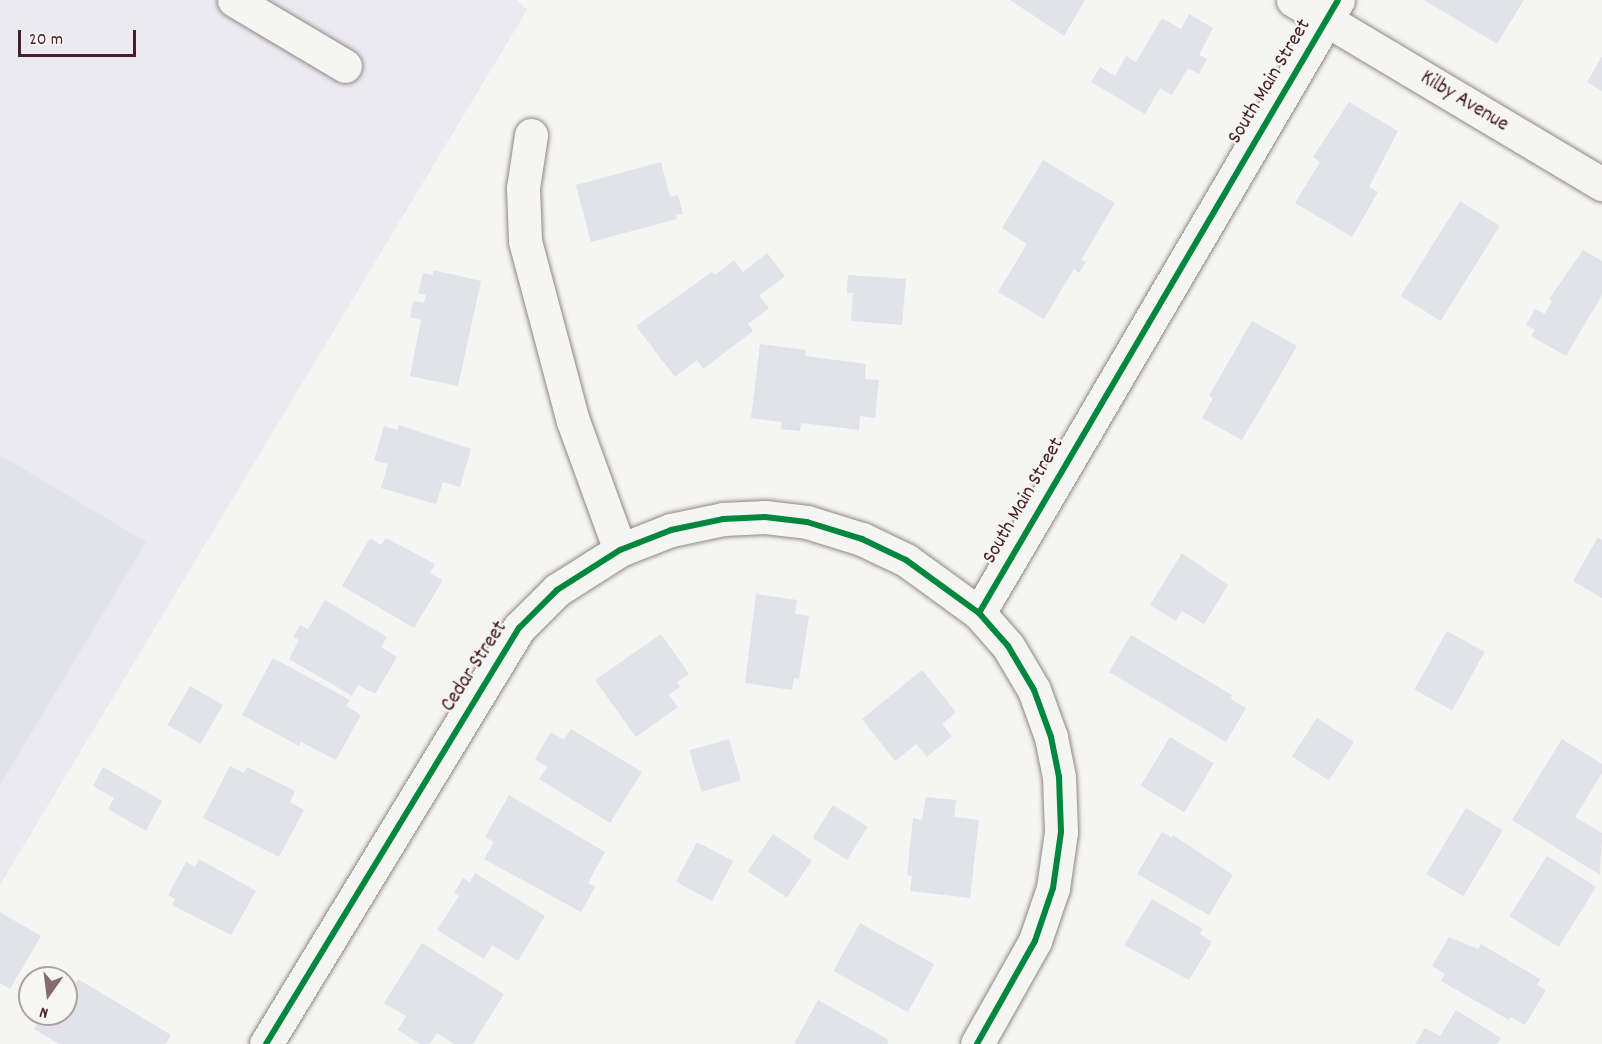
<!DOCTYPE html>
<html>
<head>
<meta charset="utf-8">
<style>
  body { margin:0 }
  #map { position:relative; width:1602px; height:1044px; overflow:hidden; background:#f5f5f3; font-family:Dekko,sans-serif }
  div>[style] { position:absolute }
  .built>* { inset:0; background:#ebeaf0 }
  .building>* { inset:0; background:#e2e2ea; transform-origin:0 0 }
  .roads { filter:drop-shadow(0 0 2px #8f8788) drop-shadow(0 0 2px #8f8788) }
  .minor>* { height:33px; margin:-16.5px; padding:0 16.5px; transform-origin:16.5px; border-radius:16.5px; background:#f5f5f3 }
  .cycleway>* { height:6px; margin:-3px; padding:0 3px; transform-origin:3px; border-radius:3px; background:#00873e }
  span { translate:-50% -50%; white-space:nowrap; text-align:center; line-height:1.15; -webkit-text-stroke:4.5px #f6f6f2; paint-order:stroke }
  .street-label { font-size:21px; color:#4a1f2b }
  .north { position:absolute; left:18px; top:966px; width:60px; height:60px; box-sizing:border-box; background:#f6f6f2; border:2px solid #b1a0a2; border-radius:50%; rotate:194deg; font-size:16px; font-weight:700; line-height:24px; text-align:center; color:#4a1f2b }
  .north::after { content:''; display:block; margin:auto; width:21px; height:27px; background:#866a71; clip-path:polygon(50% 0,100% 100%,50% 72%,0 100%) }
  .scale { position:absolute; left:18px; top:30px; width:118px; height:27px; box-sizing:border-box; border:3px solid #4a1f2b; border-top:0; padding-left:8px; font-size:18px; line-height:21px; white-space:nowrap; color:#4a1f2b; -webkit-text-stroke:4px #f6f6f2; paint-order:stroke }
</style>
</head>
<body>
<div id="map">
  <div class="built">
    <i style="clip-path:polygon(0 0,517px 0,527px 10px,0 885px)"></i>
  </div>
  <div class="building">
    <i style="clip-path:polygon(1010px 0,1085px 0,1064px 36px)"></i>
    <i style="clip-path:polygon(1424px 0,1524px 0,1497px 44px)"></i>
    <i style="clip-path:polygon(1189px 14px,1213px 28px,1199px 55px,1207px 59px,1199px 74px,1188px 68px,1172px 95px,1160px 88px,1145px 114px,1091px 82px,1100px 67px,1115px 76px,1126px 56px,1136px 62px,1162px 18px,1181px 29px)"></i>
    <i style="clip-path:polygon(1602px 56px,1602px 91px,1587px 82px)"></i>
    <i style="clip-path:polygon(1349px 102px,1398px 131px,1369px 187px,1378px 192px,1352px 237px,1295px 203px,1320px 162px,1313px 157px)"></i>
    <i style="clip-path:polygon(1043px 160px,1115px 203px,1081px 260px,1086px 262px,1079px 273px,1074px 269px,1044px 319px,998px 292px,1027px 244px,1002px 228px)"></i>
    <i style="clip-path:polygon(661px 162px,670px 197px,678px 195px,683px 214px,676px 215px,677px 219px,591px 242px,576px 185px)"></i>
    <i style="left:1460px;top:201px;width:47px;height:112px;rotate:32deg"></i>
    <i style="clip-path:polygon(1583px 250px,1602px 261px,1602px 295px,1566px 356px,1531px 336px,1535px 330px,1526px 325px,1535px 309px,1545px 314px,1552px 301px,1549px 299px)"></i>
    <i style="clip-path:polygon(767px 253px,785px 276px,759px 296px,769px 308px,748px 324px,753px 331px,703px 369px,697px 360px,675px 377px,636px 326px,712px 272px,715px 275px,734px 260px,743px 272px)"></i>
    <i style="clip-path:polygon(433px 270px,481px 281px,458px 386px,410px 376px,421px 320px,410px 317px,413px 301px,424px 303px,426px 295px,418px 293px,423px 273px,433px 275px)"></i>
    <i style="clip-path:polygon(848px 275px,906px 279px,902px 325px,851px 321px,853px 293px,847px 293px)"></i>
    <i style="clip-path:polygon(1252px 321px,1297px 346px,1242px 440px,1202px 418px,1213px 398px,1209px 396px)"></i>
    <i style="clip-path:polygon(760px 344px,806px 350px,805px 356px,866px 364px,865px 379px,879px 380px,875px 418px,860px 416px,859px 430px,801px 423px,800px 431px,781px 429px,782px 422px,751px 418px)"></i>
    <i style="clip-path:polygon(399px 425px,471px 449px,460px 487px,443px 482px,436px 504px,381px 488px,388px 464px,374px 460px,384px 426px,397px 430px)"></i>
    <i style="clip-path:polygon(0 455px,146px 542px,0 785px)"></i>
    <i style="clip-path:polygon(1598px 537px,1602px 540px,1602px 598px,1573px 581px)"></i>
    <i style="clip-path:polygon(370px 538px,381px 545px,386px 538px,435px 564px,430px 573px,443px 580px,414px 628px,342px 586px)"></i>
    <i style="clip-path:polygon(1182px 553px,1228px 585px,1204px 624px,1182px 611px,1176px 621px,1150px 605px)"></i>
    <i style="clip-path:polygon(756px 594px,797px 600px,795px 614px,809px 616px,799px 679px,794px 678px,792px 690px,745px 683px)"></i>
    <i style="clip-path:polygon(325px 600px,387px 637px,381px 647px,397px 657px,375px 694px,358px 685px,352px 696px,289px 659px,299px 640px,293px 637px,300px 625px,308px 629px)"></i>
    <i style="left:1447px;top:631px;width:43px;height:67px;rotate:29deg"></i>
    <i style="clip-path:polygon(661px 634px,689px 674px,677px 682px,680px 687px,669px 695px,678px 707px,636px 737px,595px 680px)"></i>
    <i style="clip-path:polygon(1131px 635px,1232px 695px,1231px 699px,1246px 708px,1226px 742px,1109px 672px)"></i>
    <i style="clip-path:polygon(273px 658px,350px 700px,346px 706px,361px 715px,336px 760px,301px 742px,299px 746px,242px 715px)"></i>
    <i style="clip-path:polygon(922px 670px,956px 712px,942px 724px,952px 736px,927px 757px,916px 744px,895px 761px,862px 719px)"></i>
    <i style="left:190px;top:686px;width:38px;height:45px;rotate:30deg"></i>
    <i style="left:1317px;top:718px;width:44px;height:46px;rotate:33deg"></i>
    <i style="clip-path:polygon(571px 729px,642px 772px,610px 823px,539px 779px,547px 767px,535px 759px,551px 732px,564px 740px)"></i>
    <i style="left:1170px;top:737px;width:51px;height:57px;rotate:31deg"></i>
    <i style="left:729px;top:739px;width:43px;height:41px;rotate:74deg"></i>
    <i style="clip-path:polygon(1562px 739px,1602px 764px,1602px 773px,1575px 817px,1602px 833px,1600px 875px,1512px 820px)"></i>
    <i style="clip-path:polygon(230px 766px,244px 773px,247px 767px,295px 791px,290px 802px,304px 810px,279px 857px,203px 818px)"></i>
    <i style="clip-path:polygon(103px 767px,162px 801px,146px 831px,108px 809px,114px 798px,93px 786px)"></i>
    <i style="clip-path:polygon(509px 795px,605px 852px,588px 883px,595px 887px,581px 912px,484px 859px,494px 842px,485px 837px)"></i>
    <i style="clip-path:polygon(926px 797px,956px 800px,954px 817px,979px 820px,970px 898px,910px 891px,912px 876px,907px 875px,913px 818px,922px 820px)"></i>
    <i style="left:833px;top:805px;width:41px;height:39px;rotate:32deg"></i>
    <i style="left:1466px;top:808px;width:43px;height:77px;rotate:31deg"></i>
    <i style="clip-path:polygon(1162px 832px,1172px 838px,1173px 835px,1233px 875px,1209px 915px,1137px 874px)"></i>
    <i style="left:773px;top:834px;width:47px;height:45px;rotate:34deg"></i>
    <i style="left:697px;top:842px;width:41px;height:45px;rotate:28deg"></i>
    <i style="left:1547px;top:856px;width:58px;height:71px;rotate:32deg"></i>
    <i style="clip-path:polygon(199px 859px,256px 891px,231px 935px,172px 905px,175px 899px,168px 895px,186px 862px,195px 867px)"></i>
    <i style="clip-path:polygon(475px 873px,545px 916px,518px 961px,492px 945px,484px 959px,437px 930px,459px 896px,454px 893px,463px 878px,470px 882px)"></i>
    <i style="clip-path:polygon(1152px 899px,1203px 929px,1200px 934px,1212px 942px,1189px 980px,1124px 945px)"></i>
    <i style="clip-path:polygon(0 912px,41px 936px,10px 989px,0 983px)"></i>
    <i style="left:860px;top:923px;width:85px;height:55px;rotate:29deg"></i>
    <i style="clip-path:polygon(1449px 937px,1478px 949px,1481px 944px,1540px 979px,1537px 985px,1546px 990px,1525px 1025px,1510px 1017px,1509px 1020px,1441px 981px,1445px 974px,1432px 966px)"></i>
    <i style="clip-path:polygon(422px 943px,504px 994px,473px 1044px,454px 1044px,437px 1033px,430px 1044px,420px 1044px,398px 1030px,406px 1016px,384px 1003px)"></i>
    <i style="clip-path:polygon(78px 979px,171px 1035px,166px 1044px,59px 1044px,34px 1029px,43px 1014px,66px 1014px,66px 999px)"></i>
    <i style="clip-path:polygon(818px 1000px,889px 1040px,887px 1044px,794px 1044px)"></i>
    <i style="clip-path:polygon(1456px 1010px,1501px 1038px,1497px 1044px,1415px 1044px,1425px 1028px,1440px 1036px)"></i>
  </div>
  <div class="roads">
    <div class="minor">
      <i style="left:234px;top:0;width:129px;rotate:30.7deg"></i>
      <i style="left:1293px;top:0;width:360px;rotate:30.8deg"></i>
      <i style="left:531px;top:135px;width:54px;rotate:98.6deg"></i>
      <i style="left:523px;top:188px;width:53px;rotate:87.8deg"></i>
      <i style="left:525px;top:241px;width:186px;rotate:75.1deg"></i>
      <i style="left:573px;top:421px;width:137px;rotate:70deg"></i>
      <i style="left:979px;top:613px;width:710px;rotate:-59.64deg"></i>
      <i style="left:266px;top:1044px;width:487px;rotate:-58.7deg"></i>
      <i style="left:519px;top:628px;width:54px;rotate:-45deg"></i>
      <i style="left:557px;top:590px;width:75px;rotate:-32.4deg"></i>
      <i style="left:620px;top:550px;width:55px;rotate:-21.4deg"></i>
      <i style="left:671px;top:530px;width:53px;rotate:-11.9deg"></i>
      <i style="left:723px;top:519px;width:42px;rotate:-2.7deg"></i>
      <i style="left:765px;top:517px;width:42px;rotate:6.8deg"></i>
      <i style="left:807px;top:522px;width:58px;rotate:17.2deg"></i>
      <i style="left:862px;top:539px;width:49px;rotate:25.5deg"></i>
      <i style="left:906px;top:560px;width:90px;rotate:36deg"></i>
      <i style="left:979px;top:613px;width:44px;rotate:48.7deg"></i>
      <i style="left:1008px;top:646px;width:51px;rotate:59.4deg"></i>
      <i style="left:1034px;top:690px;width:50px;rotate:70.1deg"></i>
      <i style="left:1051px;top:737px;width:41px;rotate:78.7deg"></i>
      <i style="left:1059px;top:777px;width:55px;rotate:87.9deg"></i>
      <i style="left:1061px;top:832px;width:57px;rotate:98.1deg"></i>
      <i style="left:1053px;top:888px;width:56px;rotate:108.8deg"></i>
      <i style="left:1035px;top:941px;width:118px;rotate:119.4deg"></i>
    </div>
  </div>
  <div class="cycleway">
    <i style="left:979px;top:613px;width:710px;rotate:-59.64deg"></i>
    <i style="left:266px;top:1044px;width:487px;rotate:-58.7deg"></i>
    <i style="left:519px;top:628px;width:54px;rotate:-45deg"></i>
    <i style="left:557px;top:590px;width:75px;rotate:-32.4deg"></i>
    <i style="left:620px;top:550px;width:55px;rotate:-21.4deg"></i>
    <i style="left:671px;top:530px;width:53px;rotate:-11.9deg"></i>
    <i style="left:723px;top:519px;width:42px;rotate:-2.7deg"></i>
    <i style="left:765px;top:517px;width:42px;rotate:6.8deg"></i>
    <i style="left:807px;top:522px;width:58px;rotate:17.2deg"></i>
    <i style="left:862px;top:539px;width:49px;rotate:25.5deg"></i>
    <i style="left:906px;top:560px;width:90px;rotate:36deg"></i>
    <i style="left:979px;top:613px;width:44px;rotate:48.7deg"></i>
    <i style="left:1008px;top:646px;width:51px;rotate:59.4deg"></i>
    <i style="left:1034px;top:690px;width:50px;rotate:70.1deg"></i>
    <i style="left:1051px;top:737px;width:41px;rotate:78.7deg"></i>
    <i style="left:1059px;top:777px;width:55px;rotate:87.9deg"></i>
    <i style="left:1061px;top:832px;width:57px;rotate:98.1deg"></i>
    <i style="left:1053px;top:888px;width:56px;rotate:108.8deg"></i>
    <i style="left:1035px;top:941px;width:118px;rotate:119.4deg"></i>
  </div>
  <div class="street-label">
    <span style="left:1270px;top:82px;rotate:-59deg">South Main Street</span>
    <span style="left:1464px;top:102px;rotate:31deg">Kilby Avenue</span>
    <span style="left:1024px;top:501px;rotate:-60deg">South Main Street</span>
    <span style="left:475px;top:667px;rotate:-57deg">Cedar Street</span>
  </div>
  <div class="north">N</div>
  <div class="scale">20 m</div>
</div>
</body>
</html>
